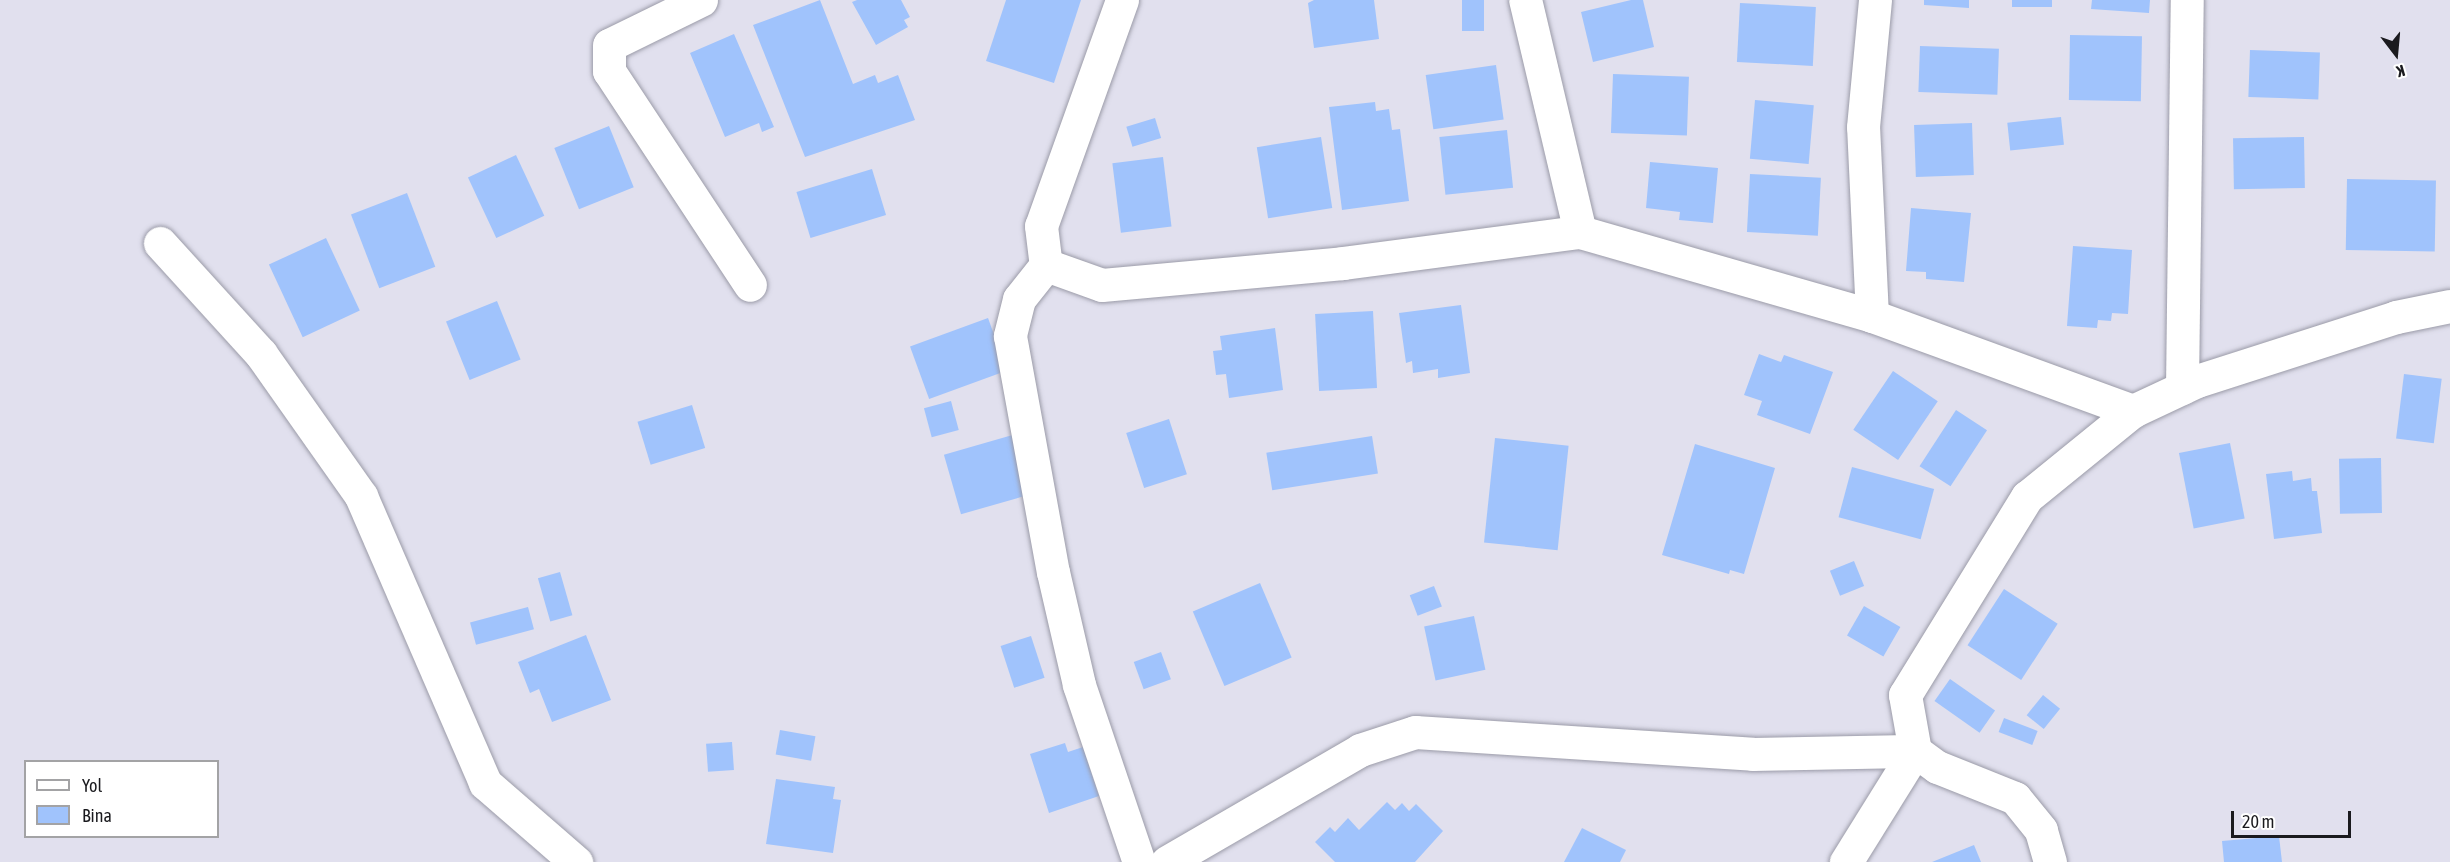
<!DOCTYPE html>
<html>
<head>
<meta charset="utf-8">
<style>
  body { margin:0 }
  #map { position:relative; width:2450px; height:862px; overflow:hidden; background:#e1e0ee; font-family:"Asap Condensed",sans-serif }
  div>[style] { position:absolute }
  .building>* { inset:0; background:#a0c3fc; transform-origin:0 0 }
  .roads { filter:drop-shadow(0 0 2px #9b9ba8) drop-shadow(0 0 2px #9b9ba8) }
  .street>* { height:33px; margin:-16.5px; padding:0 16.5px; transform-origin:16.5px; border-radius:16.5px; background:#fff }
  span { translate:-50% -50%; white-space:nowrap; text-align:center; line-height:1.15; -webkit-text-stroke:4.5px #fff; paint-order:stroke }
  .legend { position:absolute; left:24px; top:760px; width:195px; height:78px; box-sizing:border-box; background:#fff; border:2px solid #a3a3a5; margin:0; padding:8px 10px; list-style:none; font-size:18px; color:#1a1a1e }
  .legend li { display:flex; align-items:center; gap:12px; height:30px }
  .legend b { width:30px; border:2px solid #a3a3a5 }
  .north { position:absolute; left:2366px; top:24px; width:60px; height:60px; -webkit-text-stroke:4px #fff; paint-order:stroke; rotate:164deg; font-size:16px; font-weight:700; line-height:24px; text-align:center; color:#1a1a1e }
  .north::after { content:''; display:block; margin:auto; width:21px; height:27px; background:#1a1a1e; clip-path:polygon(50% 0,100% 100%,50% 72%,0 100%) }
  .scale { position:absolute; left:2231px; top:811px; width:120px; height:27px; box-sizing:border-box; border:3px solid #1a1a1e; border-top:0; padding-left:8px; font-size:18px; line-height:21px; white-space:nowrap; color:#1a1a1e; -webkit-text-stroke:4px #fff; paint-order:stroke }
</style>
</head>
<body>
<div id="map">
  <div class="building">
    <i style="clip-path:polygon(820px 0,853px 84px,875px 75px,878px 83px,898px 75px,915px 120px,805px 157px,753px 25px)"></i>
    <i style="clip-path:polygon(857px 0,901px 0,910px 17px,904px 20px,908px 27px,876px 45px,852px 2px)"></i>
    <i style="clip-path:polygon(1006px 0,1081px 0,1054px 83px,986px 61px)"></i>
    <i style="clip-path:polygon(1314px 0,1374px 0,1379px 39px,1314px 48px,1308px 3px)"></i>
    <i style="left:1462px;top:0;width:22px;height:31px"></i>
    <i style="clip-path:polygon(1631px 0,1643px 0,1654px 47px,1593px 62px,1581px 12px)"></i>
    <i style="clip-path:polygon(1924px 0,1969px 0,1969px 8px,1924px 5px)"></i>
    <i style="left:2012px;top:0;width:40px;height:7px"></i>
    <i style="clip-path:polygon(2092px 0,2150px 0,2149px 13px,2091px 9px)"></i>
    <i style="left:1740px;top:3px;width:76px;height:59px;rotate:3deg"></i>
    <i style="clip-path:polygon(734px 34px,774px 127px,762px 132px,759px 123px,725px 137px,690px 53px)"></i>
    <i style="left:2070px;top:35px;width:72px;height:65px;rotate:1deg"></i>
    <i style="left:1920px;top:46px;width:79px;height:46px;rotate:2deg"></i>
    <i style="left:2250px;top:50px;width:70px;height:47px;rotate:2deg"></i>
    <i style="left:1496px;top:65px;width:55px;height:71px;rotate:82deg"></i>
    <i style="left:1613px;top:74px;width:76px;height:59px;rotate:2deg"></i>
    <i style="left:1755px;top:100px;width:59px;height:59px;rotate:5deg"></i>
    <i style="clip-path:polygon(1375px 102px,1376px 111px,1389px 109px,1392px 130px,1400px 129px,1409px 201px,1342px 210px,1329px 107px)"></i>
    <i style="left:2061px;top:117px;width:28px;height:54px;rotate:84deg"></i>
    <i style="left:1155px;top:118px;width:21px;height:30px;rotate:73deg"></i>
    <i style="left:1972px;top:123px;width:52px;height:58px;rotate:88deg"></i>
    <i style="left:609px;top:126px;width:66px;height:59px;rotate:68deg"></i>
    <i style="left:1507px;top:130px;width:58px;height:68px;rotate:84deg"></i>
    <i style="left:1321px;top:137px;width:72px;height:65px;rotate:81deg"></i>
    <i style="left:2304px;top:137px;width:51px;height:71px;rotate:89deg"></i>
    <i style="left:516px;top:155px;width:67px;height:53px;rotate:65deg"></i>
    <i style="left:1163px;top:157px;width:70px;height:51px;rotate:83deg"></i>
    <i style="clip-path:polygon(1650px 162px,1718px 168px,1713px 223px,1679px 220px,1680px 212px,1646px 208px)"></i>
    <i style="left:872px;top:169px;width:48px;height:79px;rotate:73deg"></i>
    <i style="left:1750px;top:174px;width:71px;height:58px;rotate:3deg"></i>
    <i style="left:2347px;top:179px;width:89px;height:71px;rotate:1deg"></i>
    <i style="left:407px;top:193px;width:79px;height:60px;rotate:69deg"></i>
    <i style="clip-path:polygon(1911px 208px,1971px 213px,1964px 282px,1926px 279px,1926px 272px,1906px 271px)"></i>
    <i style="left:326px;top:238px;width:80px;height:63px;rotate:65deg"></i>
    <i style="clip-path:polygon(2073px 246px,2132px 250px,2128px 314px,2112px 313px,2111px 321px,2098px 320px,2097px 328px,2067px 326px)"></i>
    <i style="left:497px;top:301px;width:63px;height:55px;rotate:68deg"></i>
    <i style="clip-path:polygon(1461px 305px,1470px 373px,1438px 378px,1438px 369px,1413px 373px,1412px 361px,1406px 363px,1399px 313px)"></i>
    <i style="left:1373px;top:311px;width:77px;height:58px;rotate:87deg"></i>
    <i style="left:988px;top:318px;width:56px;height:83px;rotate:70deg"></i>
    <i style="clip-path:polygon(1275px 328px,1283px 390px,1229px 398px,1226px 374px,1216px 375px,1213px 351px,1222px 350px,1220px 336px)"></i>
    <i style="clip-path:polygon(1759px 354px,1781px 362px,1784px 355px,1833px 372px,1810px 434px,1757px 415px,1762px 401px,1744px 395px)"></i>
    <i style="left:1893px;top:371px;width:54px;height:71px;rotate:34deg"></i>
    <i style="left:2404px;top:374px;width:38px;height:65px;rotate:7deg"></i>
    <i style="left:951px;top:401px;width:30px;height:28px;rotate:75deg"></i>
    <i style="left:692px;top:405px;width:45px;height:57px;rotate:73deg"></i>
    <i style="left:1956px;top:410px;width:37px;height:67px;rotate:33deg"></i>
    <i style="left:1169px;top:419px;width:58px;height:45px;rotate:72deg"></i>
    <i style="left:1016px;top:434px;width:62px;height:75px;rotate:74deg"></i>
    <i style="left:1372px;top:436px;width:38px;height:107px;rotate:81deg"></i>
    <i style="left:1495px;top:438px;width:74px;height:105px;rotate:6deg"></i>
    <i style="left:2230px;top:443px;width:77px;height:52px;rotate:79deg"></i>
    <i style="clip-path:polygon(1695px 444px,1775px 468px,1744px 574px,1730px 570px,1729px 574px,1662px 555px)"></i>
    <i style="left:2381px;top:458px;width:55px;height:42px;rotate:89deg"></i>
    <i style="left:1852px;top:467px;width:85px;height:52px;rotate:15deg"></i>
    <i style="clip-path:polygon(2292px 471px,2293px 481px,2311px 478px,2312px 491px,2317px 491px,2322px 533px,2274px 539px,2266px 474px)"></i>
    <i style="left:1854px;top:561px;width:27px;height:26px;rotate:68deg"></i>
    <i style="left:560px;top:572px;width:45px;height:23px;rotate:74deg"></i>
    <i style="left:1260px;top:583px;width:81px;height:73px;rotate:67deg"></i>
    <i style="left:1434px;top:586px;width:22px;height:26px;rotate:69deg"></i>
    <i style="left:2004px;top:589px;width:64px;height:67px;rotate:33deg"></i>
    <i style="left:1864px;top:606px;width:42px;height:34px;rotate:30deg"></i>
    <i style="left:528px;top:607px;width:23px;height:60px;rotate:75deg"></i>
    <i style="left:1474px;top:616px;width:55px;height:51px;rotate:78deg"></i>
    <i style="clip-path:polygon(586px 635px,611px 700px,552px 722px,539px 689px,530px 693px,518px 662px)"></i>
    <i style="left:1031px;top:636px;width:44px;height:32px;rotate:72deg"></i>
    <i style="left:1161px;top:652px;width:29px;height:29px;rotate:70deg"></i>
    <i style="left:1950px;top:679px;width:55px;height:27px;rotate:35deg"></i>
    <i style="left:2043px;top:695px;width:22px;height:26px;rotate:39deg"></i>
    <i style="left:2004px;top:718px;width:36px;height:15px;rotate:21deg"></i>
    <i style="left:780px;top:730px;width:36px;height:25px;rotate:10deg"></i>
    <i style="left:732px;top:742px;width:28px;height:26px;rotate:86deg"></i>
    <i style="clip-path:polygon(1065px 743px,1068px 752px,1083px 747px,1099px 796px,1049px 813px,1030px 754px)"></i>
    <i style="clip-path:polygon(776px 779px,835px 787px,833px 799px,841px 800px,833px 853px,766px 844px)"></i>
    <i style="clip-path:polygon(1387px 802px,1395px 810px,1402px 803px,1409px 811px,1416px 804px,1443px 831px,1415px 862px,1335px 862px,1315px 842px,1330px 827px,1335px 832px,1348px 818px,1359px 830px)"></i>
    <i style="clip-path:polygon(1582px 828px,1626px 850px,1620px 862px,1564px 862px)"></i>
    <i style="clip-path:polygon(2279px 836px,2282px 862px,2224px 862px,2222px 841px)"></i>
    <i style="clip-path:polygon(1974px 845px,1981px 862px,1932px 862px)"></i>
  </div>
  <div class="roads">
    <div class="street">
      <i style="left:701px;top:0;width:102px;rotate:153.9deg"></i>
      <i style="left:609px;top:45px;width:26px;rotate:90deg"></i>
      <i style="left:609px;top:71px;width:256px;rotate:56.6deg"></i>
      <i style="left:1122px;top:0;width:240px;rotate:109.7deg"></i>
      <i style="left:1041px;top:226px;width:39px;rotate:83deg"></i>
      <i style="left:1046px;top:265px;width:59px;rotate:19.7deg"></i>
      <i style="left:1102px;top:285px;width:242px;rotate:-5.2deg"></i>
      <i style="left:1343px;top:263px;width:239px;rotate:-7.5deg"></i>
      <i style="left:1580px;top:232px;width:238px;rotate:-103.3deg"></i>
      <i style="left:1580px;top:232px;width:304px;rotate:16deg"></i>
      <i style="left:1872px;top:316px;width:278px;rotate:20deg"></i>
      <i style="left:160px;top:243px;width:150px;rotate:47.7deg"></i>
      <i style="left:261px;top:354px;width:174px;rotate:54.8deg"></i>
      <i style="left:361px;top:496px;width:313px;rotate:66.6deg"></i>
      <i style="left:485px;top:783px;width:121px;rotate:41deg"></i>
      <i style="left:1046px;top:265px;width:43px;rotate:128.5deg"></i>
      <i style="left:1019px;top:299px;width:38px;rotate:104deg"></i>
      <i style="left:1010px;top:336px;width:240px;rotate:79.7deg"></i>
      <i style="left:1053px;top:572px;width:116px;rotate:77deg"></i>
      <i style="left:1079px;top:685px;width:187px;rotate:71.3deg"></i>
      <i style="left:1872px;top:316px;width:189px;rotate:-92.7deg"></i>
      <i style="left:1863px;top:127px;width:128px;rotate:-84.6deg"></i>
      <i style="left:2182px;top:388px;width:388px;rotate:-89.3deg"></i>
      <i style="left:1167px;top:862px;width:223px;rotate:-30.1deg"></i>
      <i style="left:1360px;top:750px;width:58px;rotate:-18.1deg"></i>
      <i style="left:1415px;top:732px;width:338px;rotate:3.7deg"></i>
      <i style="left:1752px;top:754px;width:163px;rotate:-1.1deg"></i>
      <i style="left:1915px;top:751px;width:131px;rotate:121.9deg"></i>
      <i style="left:2050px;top:862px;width:33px;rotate:-106deg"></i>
      <i style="left:2041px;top:830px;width:41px;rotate:-129.1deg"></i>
      <i style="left:2015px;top:798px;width:84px;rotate:-158.3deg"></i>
      <i style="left:1937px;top:767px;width:27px;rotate:-144deg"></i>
      <i style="left:1915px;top:751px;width:57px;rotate:-100.1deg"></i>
      <i style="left:1905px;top:695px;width:233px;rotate:-58.4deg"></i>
      <i style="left:2027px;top:497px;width:136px;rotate:-39.1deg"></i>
      <i style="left:2133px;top:411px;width:71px;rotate:-25.1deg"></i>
      <i style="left:2197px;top:381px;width:209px;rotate:-17.8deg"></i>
      <i style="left:2396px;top:317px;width:55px;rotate:-11.5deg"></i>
    </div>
  </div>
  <ul class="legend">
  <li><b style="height:8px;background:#fff"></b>Yol</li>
  <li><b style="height:16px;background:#a0c3fc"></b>Bina</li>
  </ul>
  <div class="north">K</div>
  <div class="scale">20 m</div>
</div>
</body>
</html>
